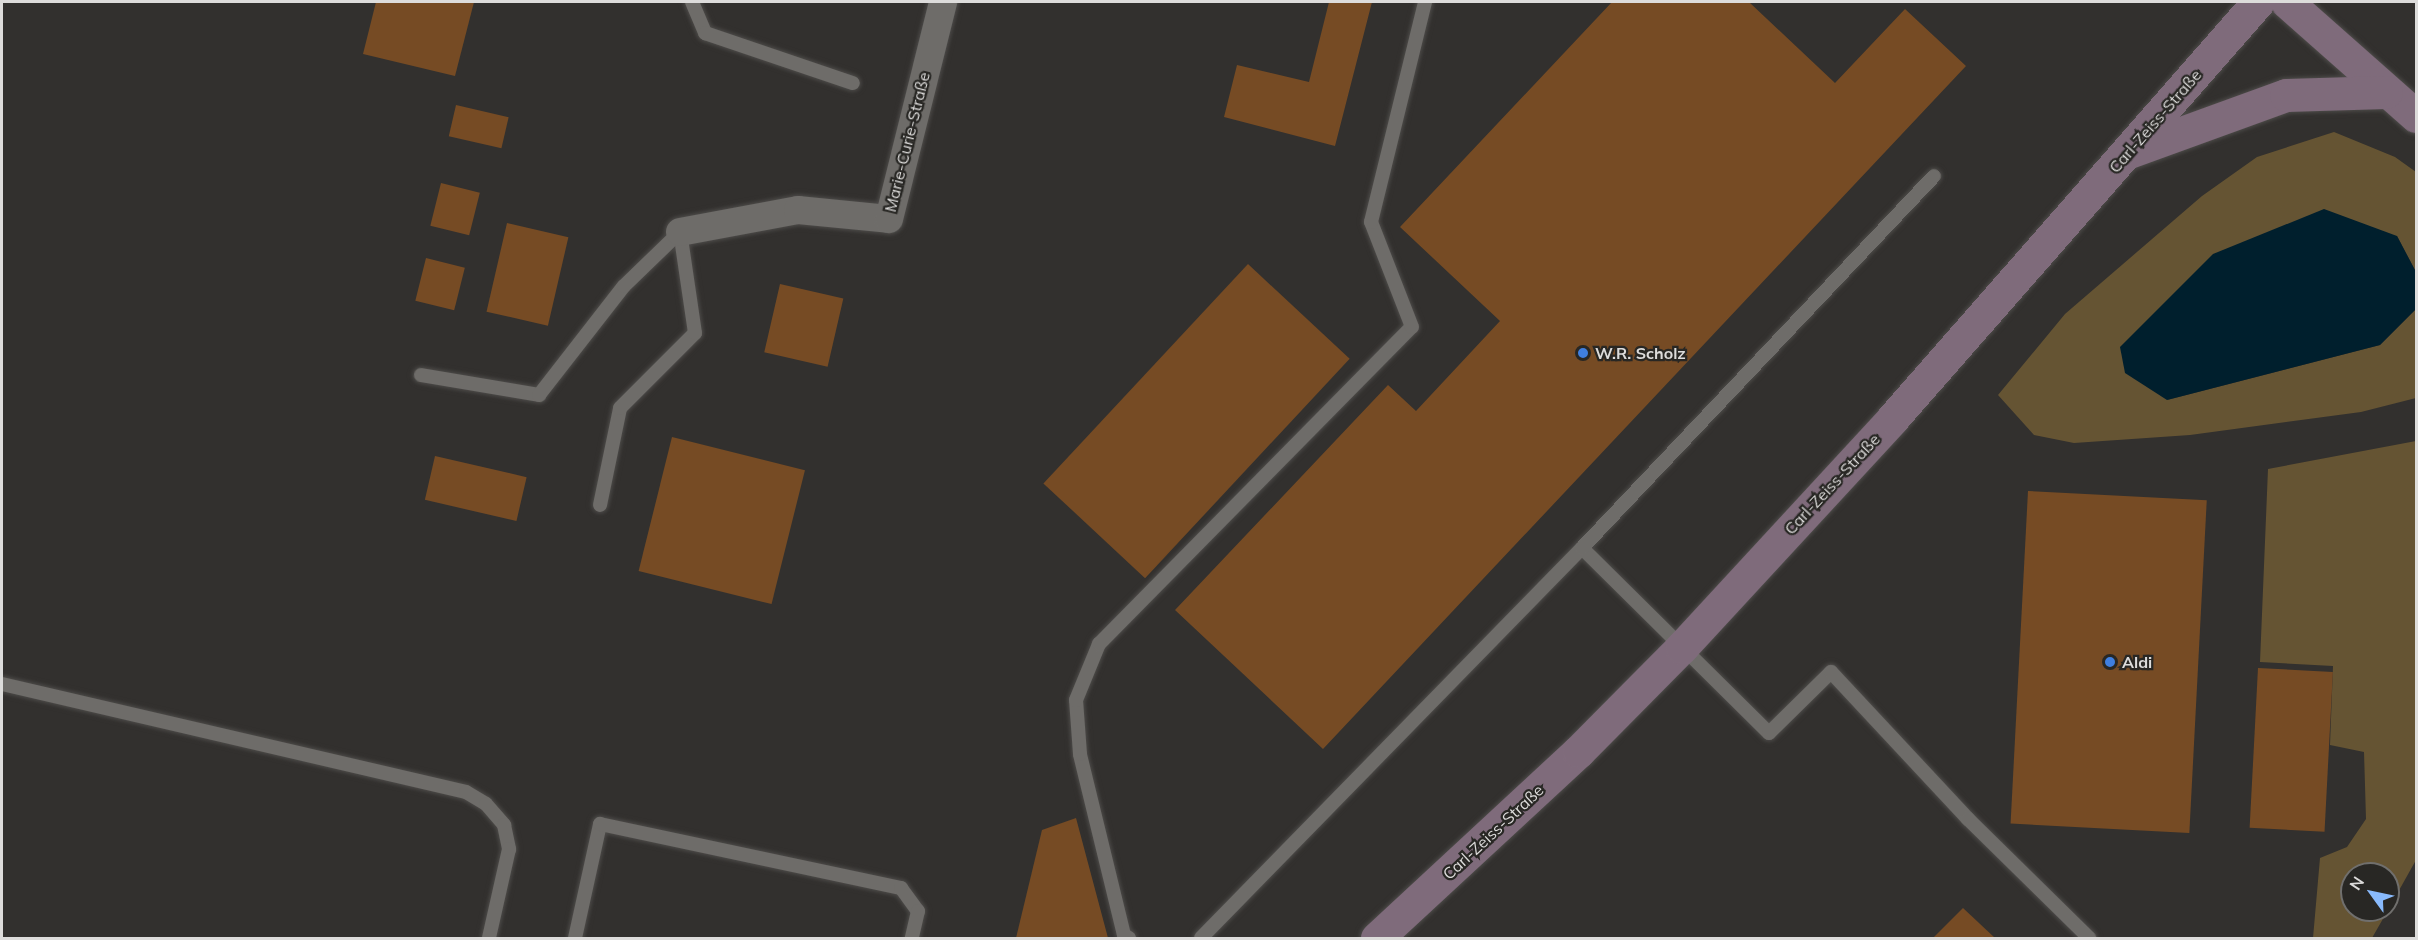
<!DOCTYPE html>
<html>
<head>
<meta charset="utf-8">
<style>
  body { margin:0 }
  #map { position:relative; width:2418px; height:940px; overflow:hidden; background:#32302e; font-family:Mulish,sans-serif }
  div>[style] { position:absolute }
  .green>* { inset:0; background:#655433 }
  .water>* { inset:0; background:#001f2d }
  .building>* { inset:0; background:#764b24; transform-origin:0 0 }
  .roads { filter:drop-shadow(0 0 2px #4d4b49) drop-shadow(0 0 2px #4d4b49) }
  .service>* { height:14px; margin:-7px; padding:0 7px; transform-origin:7px; border-radius:7px; background:#6e6c69 }
  .minor>* { height:28px; margin:-14px; padding:0 14px; transform-origin:14px; border-radius:14px; background:#6e6c69 }
  .secondary>* { height:33px; margin:-16.5px; padding:0 16.5px; transform-origin:16.5px; border-radius:16.5px; background:#7f6b7b }
  .dots>* { width:16px; height:16px; translate:-50% -50%; box-sizing:border-box; border:3px solid #282724; border-radius:50% }
  span { translate:-50% -50%; white-space:nowrap; text-align:center; line-height:1.15; -webkit-text-stroke:4.5px #282724; paint-order:stroke }
  .street-label { font-size:16px; color:#dddcdb }
  .poi-label { font-size:16px; color:#dddcdb; font-weight:700 }
  .left { translate:0 -50%; text-align:left }
  .frame { position:absolute; inset:0; border:3px solid #dddcdb; pointer-events:none }
  .north { position:absolute; left:2340px; top:862px; width:60px; height:60px; box-sizing:border-box; background:#282724; border:2px solid #706f6d; border-radius:50%; rotate:303deg; font-size:16px; font-weight:700; line-height:24px; text-align:center; color:#dddcdb }
  .north::after { content:''; display:block; margin:auto; width:21px; height:27px; background:#89bafc; clip-path:polygon(50% 0,100% 100%,50% 72%,0 100%) }
</style>
</head>
<body>
<div id="map">
  <div class="green">
    <i style="clip-path:polygon(2334px 132px,2395px 157px,2416px 172px,2416px 272px,2397px 236px,2167px 400px,2380px 345px,2416px 309px,2416px 398px,2361px 412px,2190px 435px,2074px 443px,2034px 435px,1998px 395px,2065px 314px,2202px 196px,2257px 157px)"></i>
    <i style="clip-path:polygon(2416px 441px,2416px 860px,2388px 910px,2388px 874px,2352px 874px,2352px 910px,2388px 910px,2372px 938px,2313px 938px,2320px 858px,2347px 847px,2366px 819px,2364px 752px,2330px 745px,2333px 666px,2260px 662px,2268px 469px)"></i>
  </div>
  <div class="water">
    <i style="clip-path:polygon(2324px 209px,2397px 236px,2416px 272px,2416px 309px,2380px 345px,2167px 400px,2125px 373px,2120px 347px,2213px 254px)"></i>
  </div>
  <div class="building">
    <i style="clip-path:polygon(376px 2px,474px 2px,455px 76px,363px 54px)"></i>
    <i style="clip-path:polygon(1329px 2px,1372px 2px,1335px 146px,1224px 117px,1237px 65px,1309px 82px)"></i>
    <i style="clip-path:polygon(1612px 2px,1749px 2px,1835px 83px,1905px 9px,1966px 66px,1323px 749px,1175px 610px,1388px 385px,1416px 411px,1500px 321px,1400px 227px)"></i>
    <i style="left:456px;top:105px;width:54px;height:32px;rotate:13deg"></i>
    <i style="left:441px;top:183px;width:40px;height:44px;rotate:14deg"></i>
    <i style="left:507px;top:223px;width:63px;height:91px;rotate:13deg"></i>
    <i style="left:426px;top:258px;width:40px;height:44px;rotate:14deg"></i>
    <i style="left:1248px;top:264px;width:139px;height:300px;rotate:43deg"></i>
    <i style="left:780px;top:284px;width:65px;height:70px;rotate:13deg"></i>
    <i style="left:672px;top:437px;width:137px;height:138px;rotate:14deg"></i>
    <i style="left:435px;top:456px;width:94px;height:45px;rotate:13deg"></i>
    <i style="left:2028px;top:491px;width:179px;height:333px;rotate:3deg"></i>
    <i style="left:2258px;top:668px;width:75px;height:160px;rotate:3deg"></i>
    <i style="clip-path:polygon(1076px 818px,1108px 938px,1016px 938px,1042px 830px)"></i>
    <i style="clip-path:polygon(1963px 908px,1995px 938px,1933px 938px)"></i>
  </div>
  <div class="roads">
    <div class="service">
      <i style="left:692px;top:2px;width:34px;rotate:67deg"></i>
      <i style="left:705px;top:33px;width:156px;rotate:18.7deg"></i>
      <i style="left:421px;top:375px;width:120px;rotate:9.6deg"></i>
      <i style="left:539px;top:395px;width:138px;rotate:-52.1deg"></i>
      <i style="left:624px;top:286px;width:78px;rotate:-44deg"></i>
      <i style="left:600px;top:505px;width:99px;rotate:-78.3deg"></i>
      <i style="left:620px;top:408px;width:106px;rotate:-45deg"></i>
      <i style="left:695px;top:333px;width:102px;rotate:-98.4deg"></i>
      <i style="left:1582px;top:548px;width:263px;rotate:44.7deg"></i>
      <i style="left:1769px;top:733px;width:87px;rotate:-44.5deg"></i>
      <i style="left:1831px;top:672px;width:201px;rotate:47deg"></i>
      <i style="left:1968px;top:819px;width:170px;rotate:44.5deg"></i>
      <i style="left:2px;top:684px;width:476px;rotate:13.1deg"></i>
      <i style="left:466px;top:792px;width:23px;rotate:31deg"></i>
      <i style="left:486px;top:804px;width:28px;rotate:49deg"></i>
      <i style="left:504px;top:825px;width:25px;rotate:78deg"></i>
      <i style="left:509px;top:849px;width:91px;rotate:102.7deg"></i>
      <i style="left:575px;top:938px;width:117px;rotate:-77.6deg"></i>
      <i style="left:600px;top:824px;width:308px;rotate:12deg"></i>
      <i style="left:901px;top:888px;width:29px;rotate:54deg"></i>
      <i style="left:918px;top:911px;width:28px;rotate:103deg"></i>
      <i style="left:1129px;top:938px;width:6px;rotate:-149deg"></i>
      <i style="left:1124px;top:935px;width:186px;rotate:-103.7deg"></i>
      <i style="left:1080px;top:754px;width:54px;rotate:-94.2deg"></i>
      <i style="left:1076px;top:700px;width:61px;rotate:-67.7deg"></i>
      <i style="left:1099px;top:644px;width:445px;rotate:-45.4deg"></i>
      <i style="left:1412px;top:327px;width:113px;rotate:-111.3deg"></i>
      <i style="left:1371px;top:222px;width:227px;rotate:-76.2deg"></i>
      <i style="left:1201px;top:938px;width:545px;rotate:-45.67deg"></i>
      <i style="left:1582px;top:548px;width:512px;rotate:-46.58deg"></i>
    </div>
    <div class="minor">
      <i style="left:680px;top:232px;width:120px;rotate:-10.6deg"></i>
      <i style="left:798px;top:210px;width:91px;rotate:5.6deg"></i>
      <i style="left:889px;top:219px;width:224px;rotate:-76deg"></i>
    </div>
    <div class="secondary">
      <i style="left:2287px;top:2px;width:172px;rotate:41.5deg"></i>
      <i style="left:2129px;top:152px;width:167px;rotate:-20deg"></i>
      <i style="left:2286px;top:95px;width:100px;rotate:-1.7deg"></i>
      <i style="left:1377px;top:938px;width:275px;rotate:-42.8deg"></i>
      <i style="left:1579px;top:751px;width:146px;rotate:-45.3deg"></i>
      <i style="left:1682px;top:647px;width:311px;rotate:-47.3deg"></i>
      <i style="left:1893px;top:418px;width:553px;rotate:-48.74deg"></i>
    </div>
  </div>
  <div class="dots">
    <i style="left:1583px;top:353px;background:#3f7fe0"></i>
    <i style="left:2110px;top:662px;background:#3f7fe0"></i>
  </div>
  <div class="street-label">
    <span style="left:2155px;top:121px;rotate:-49deg">Carl-Zeiss-Straße</span>
    <span style="left:907px;top:142px;rotate:-76deg">Marie-Curie-Straße</span>
    <span style="left:1832px;top:484px;rotate:-47deg">Carl-Zeiss-Straße</span>
    <span style="left:1493px;top:832px;rotate:-43deg">Carl-Zeiss-Straße</span>
  </div>
  <div class="poi-label">
    <span class="left" style="left:1595px;top:353px">W.R. Scholz</span>
    <span class="left" style="left:2122px;top:662px">Aldi</span>
  </div>
  <div class="frame"></div>
  <div class="north">N</div>
</div>
</body>
</html>
